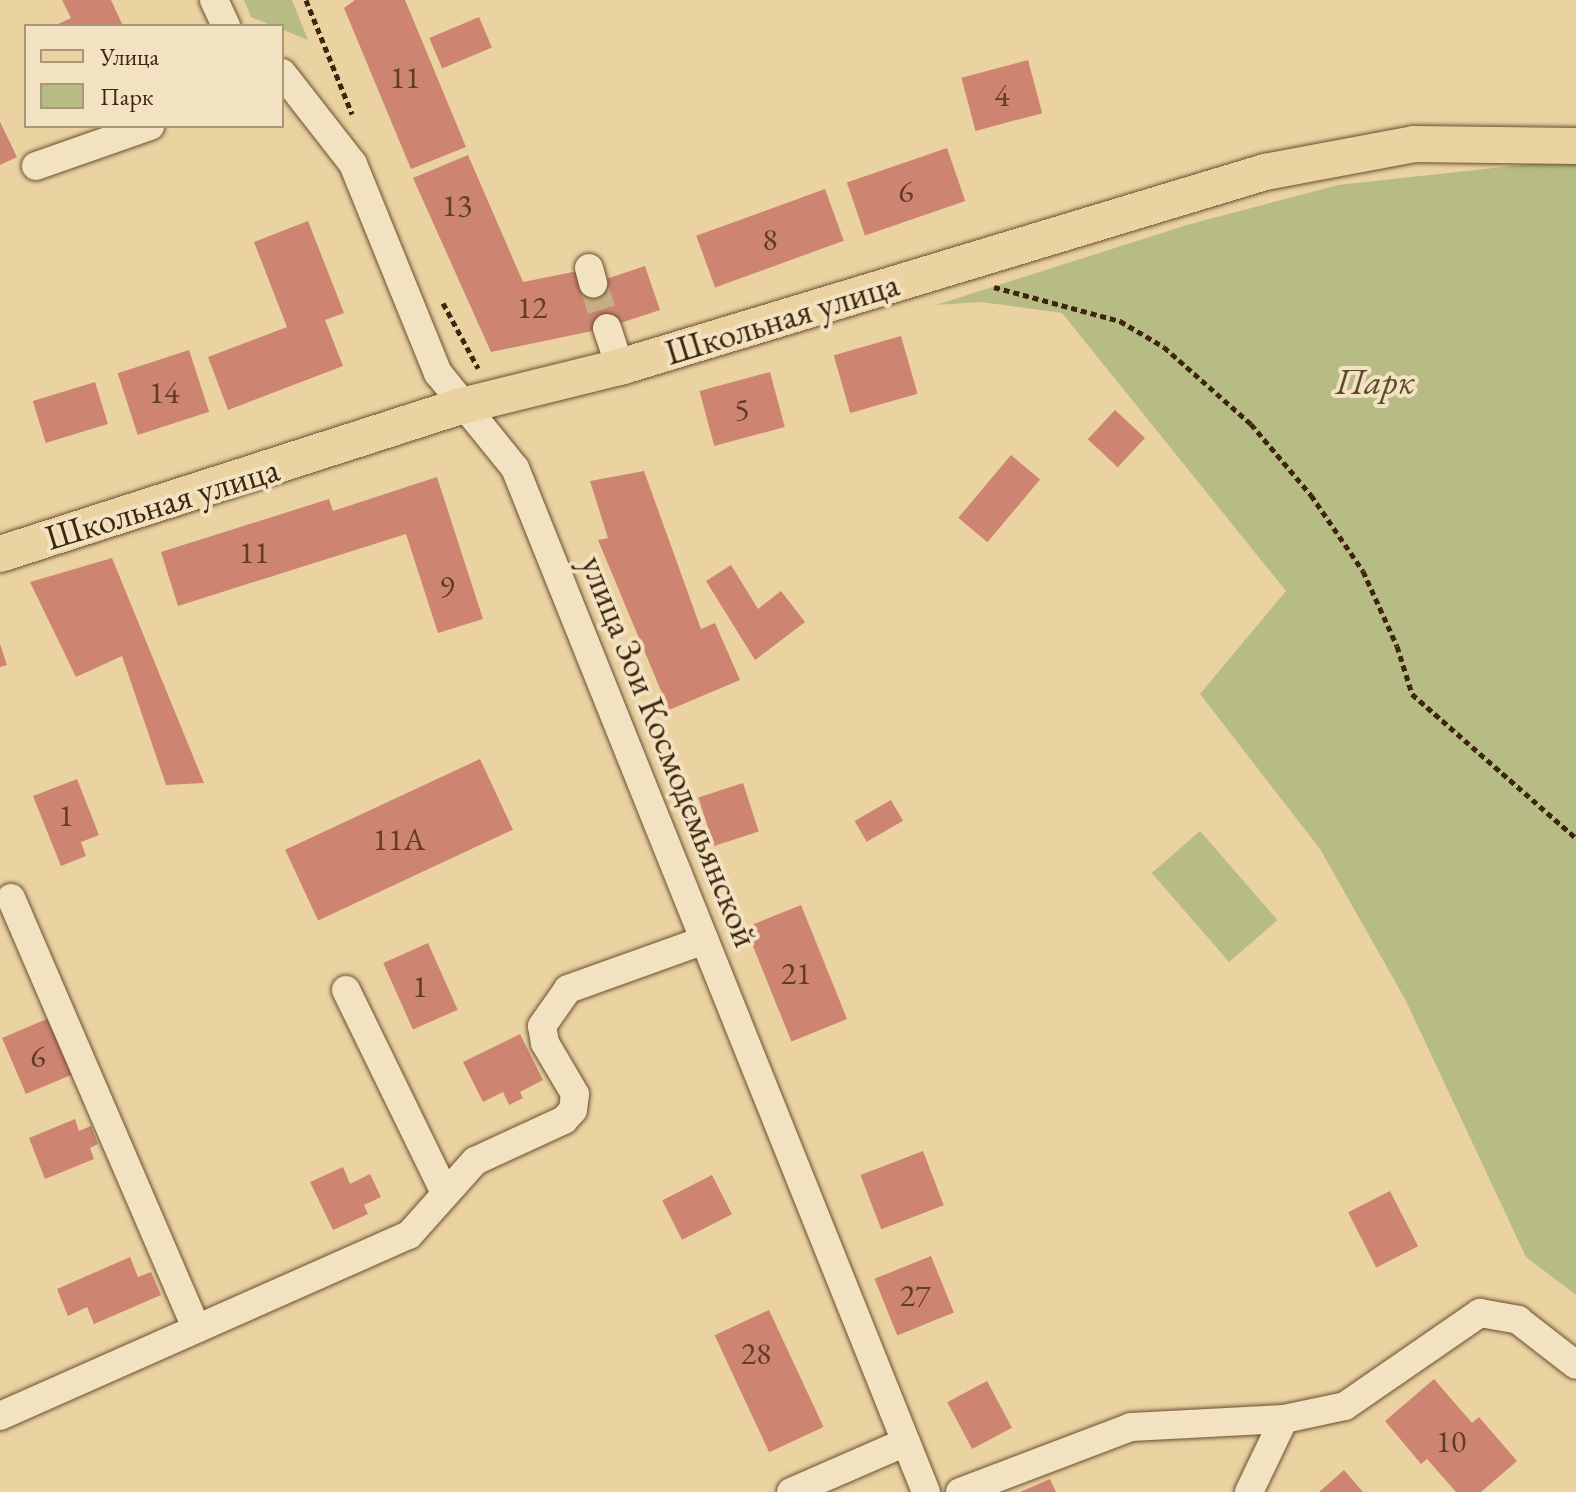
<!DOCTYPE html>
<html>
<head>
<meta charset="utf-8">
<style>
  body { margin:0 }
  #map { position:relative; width:1576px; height:1492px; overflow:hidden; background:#ebd2a1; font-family:"EB Garamond",serif }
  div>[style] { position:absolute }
  .green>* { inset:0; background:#b7bc85; transform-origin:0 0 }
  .building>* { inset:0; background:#cd8571; transform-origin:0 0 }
  .minor-tunnel>* { height:28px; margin-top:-14px; transform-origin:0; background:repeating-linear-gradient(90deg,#c8af83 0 28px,transparent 0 42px) }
  .path>* { height:5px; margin-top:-2.5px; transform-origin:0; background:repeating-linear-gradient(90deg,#3e250d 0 6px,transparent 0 10px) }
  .roads { filter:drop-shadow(0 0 2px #695032) drop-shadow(0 0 2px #695032) }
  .minor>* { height:28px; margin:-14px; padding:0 14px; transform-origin:14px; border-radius:14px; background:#f2e2c2 }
  .major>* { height:36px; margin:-18px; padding:0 18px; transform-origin:18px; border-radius:18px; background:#ebd2a1 }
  span { translate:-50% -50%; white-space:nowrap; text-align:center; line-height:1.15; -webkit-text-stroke:8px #f2e2c2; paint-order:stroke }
  .number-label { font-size:32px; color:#623d26 }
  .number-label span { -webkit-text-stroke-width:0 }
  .street-label { font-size:36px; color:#3e250d }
  .park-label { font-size:36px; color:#5c4b2b; font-style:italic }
  .legend { position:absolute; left:24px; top:24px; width:260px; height:104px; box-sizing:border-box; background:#f2e2c2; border:2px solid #aa967a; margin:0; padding:10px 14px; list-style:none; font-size:24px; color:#3e250d }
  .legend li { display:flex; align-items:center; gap:16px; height:40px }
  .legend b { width:40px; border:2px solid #aa967a }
</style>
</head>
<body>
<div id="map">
  <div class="green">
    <i style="clip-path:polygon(244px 0,292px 0,308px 40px,251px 17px)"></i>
    <i style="clip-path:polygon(1576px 159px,1576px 1295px,1526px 1257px,1405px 999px,1320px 849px,1200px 694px,1286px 591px,1062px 313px,981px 302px,936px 305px,1187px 225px,1338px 185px)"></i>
    <i style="left:1200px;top:831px;width:118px;height:64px;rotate:49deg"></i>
  </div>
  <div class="building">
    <i style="clip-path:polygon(62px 0,111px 0,123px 26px,54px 26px,71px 18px)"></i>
    <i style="clip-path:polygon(355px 0,405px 0,466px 147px,411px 169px,344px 8px)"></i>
    <i style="left:479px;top:17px;width:33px;height:54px;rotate:67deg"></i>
    <i style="left:1028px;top:60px;width:55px;height:69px;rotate:75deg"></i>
    <i style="clip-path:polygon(0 122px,17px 157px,0 165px)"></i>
    <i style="left:947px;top:148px;width:56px;height:106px;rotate:71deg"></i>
    <i style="clip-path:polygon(468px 155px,523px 282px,583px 270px,588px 285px,645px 266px,660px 310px,602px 329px,491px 352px,413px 178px)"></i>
    <i style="left:825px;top:189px;width:55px;height:137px;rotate:70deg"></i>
    <i style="clip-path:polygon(308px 221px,344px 313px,325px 320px,343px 366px,228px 410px,208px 357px,287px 327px,254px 242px)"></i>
    <i style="left:901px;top:336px;width:60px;height:70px;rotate:74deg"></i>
    <i style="left:189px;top:350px;width:65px;height:75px;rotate:72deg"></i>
    <i style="left:770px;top:372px;width:57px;height:73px;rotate:75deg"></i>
    <i style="left:95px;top:382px;width:44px;height:65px;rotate:73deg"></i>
    <i style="left:1115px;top:410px;width:41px;height:40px;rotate:43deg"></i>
    <i style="left:1011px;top:455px;width:38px;height:82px;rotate:40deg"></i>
    <i style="clip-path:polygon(644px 471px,701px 629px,715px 623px,740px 680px,669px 710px,598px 540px,608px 538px,590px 481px)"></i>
    <i style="clip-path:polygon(437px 477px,483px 619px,438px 633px,406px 534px,178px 606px,161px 552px,329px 499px,333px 511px)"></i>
    <i style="clip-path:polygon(112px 558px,204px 783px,166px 785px,122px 656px,76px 677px,30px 582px)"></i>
    <i style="clip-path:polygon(731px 565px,758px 609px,781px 591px,805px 622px,755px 660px,706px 581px)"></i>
    <i style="clip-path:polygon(0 644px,7px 665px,0 667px)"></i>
    <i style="left:480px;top:759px;width:78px;height:215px;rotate:65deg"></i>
    <i style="clip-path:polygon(77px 779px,99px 835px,81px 842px,86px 856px,61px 866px,33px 796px)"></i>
    <i style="left:743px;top:783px;width:51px;height:47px;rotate:72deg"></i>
    <i style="left:891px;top:800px;width:24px;height:42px;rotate:60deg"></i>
    <i style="left:801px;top:905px;width:123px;height:60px;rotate:68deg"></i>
    <i style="left:428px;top:943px;width:73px;height:49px;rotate:66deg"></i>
    <i style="left:49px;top:1018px;width:61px;height:51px;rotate:67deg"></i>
    <i style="clip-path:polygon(520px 1034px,543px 1080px,520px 1092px,523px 1098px,509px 1105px,503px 1092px,483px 1102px,463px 1062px)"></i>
    <i style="clip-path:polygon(75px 1119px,79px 1131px,91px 1126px,98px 1144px,90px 1148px,94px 1159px,45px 1179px,29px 1138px)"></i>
    <i style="left:923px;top:1151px;width:58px;height:67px;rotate:69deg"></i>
    <i style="clip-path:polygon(343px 1167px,350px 1184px,370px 1174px,381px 1197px,364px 1205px,368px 1214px,333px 1230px,310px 1182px)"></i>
    <i style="left:712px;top:1175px;width:44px;height:56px;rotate:63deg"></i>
    <i style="left:1390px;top:1191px;width:62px;height:47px;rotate:63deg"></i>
    <i style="left:931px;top:1256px;width:61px;height:61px;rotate:68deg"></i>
    <i style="clip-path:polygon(130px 1257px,138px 1277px,151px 1272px,161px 1295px,94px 1324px,87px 1307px,68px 1316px,57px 1289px)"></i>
    <i style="left:769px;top:1310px;width:129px;height:60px;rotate:65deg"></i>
    <i style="clip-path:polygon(1434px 1379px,1472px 1423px,1479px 1417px,1517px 1461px,1481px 1492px,1456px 1492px,1427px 1459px,1421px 1464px,1385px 1421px)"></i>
    <i style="left:987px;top:1381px;width:53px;height:45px;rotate:62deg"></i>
    <i style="clip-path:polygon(1344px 1470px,1363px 1492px,1319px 1492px)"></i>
    <i style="clip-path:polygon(1050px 1479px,1056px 1492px,1020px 1492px)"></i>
  </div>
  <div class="minor-tunnel">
    <i style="left:593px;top:283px;width:47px;rotate:72.7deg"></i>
  </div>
  <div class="path">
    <i style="left:306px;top:0;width:123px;rotate:68deg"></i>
    <i style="left:994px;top:287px;width:131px;rotate:15.1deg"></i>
    <i style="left:1120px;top:321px;width:51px;rotate:30.6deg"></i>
    <i style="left:1164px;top:347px;width:116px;rotate:41.5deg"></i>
    <i style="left:1251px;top:424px;width:93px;rotate:49.8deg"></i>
    <i style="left:1311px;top:495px;width:92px;rotate:55.6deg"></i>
    <i style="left:1363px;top:571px;width:82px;rotate:65.6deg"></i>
    <i style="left:1397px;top:646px;width:50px;rotate:72.6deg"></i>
    <i style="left:1412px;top:694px;width:218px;rotate:41.3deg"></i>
    <i style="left:443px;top:303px;width:74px;rotate:61.7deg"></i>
  </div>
  <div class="roads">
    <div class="minor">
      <i style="left:214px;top:0;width:29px;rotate:65deg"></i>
      <i style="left:282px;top:73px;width:115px;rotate:52deg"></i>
      <i style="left:353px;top:164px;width:226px;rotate:67.9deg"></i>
      <i style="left:438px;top:373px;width:122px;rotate:51deg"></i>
      <i style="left:515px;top:468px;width:1103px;rotate:68.13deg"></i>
      <i style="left:36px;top:166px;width:121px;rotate:-19.3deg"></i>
      <i style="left:589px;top:268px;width:16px;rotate:75deg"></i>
      <i style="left:607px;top:328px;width:41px;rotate:71.6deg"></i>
      <i style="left:11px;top:898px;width:469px;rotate:66.7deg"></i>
      <i style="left:346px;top:990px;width:226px;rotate:64deg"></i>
      <i style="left:0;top:1416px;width:447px;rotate:-23.9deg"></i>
      <i style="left:409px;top:1235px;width:99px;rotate:-48.3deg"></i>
      <i style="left:475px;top:1161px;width:98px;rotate:-24.7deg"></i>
      <i style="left:564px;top:1120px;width:13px;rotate:-48deg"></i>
      <i style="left:573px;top:1110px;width:16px;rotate:-83deg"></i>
      <i style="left:575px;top:1094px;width:59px;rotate:-120.5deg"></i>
      <i style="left:545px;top:1043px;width:17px;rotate:-100deg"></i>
      <i style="left:542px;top:1026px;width:45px;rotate:-54.9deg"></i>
      <i style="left:568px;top:989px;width:145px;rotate:-19.7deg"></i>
      <i style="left:791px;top:1492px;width:125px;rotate:-23.5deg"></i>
      <i style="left:960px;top:1492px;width:183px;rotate:-20.8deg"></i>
      <i style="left:1131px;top:1427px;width:153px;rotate:-3deg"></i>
      <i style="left:1284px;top:1419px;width:62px;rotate:-12deg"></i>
      <i style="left:1345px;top:1406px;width:164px;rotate:-34.6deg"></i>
      <i style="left:1480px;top:1313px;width:39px;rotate:10deg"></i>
      <i style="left:1518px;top:1320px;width:73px;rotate:37.8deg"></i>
      <i style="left:1249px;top:1492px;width:81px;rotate:-64.4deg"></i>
    </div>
    <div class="major">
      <i style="left:0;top:554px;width:485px;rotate:-17.8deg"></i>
      <i style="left:462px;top:406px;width:163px;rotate:-13.9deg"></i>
      <i style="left:620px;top:367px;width:674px;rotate:-16.82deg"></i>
      <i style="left:1265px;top:172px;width:152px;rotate:-10.6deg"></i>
      <i style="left:1414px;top:144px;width:162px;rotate:0.7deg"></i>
    </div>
  </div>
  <div class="number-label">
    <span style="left:405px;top:77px">11</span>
    <span style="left:1002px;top:95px">4</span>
    <span style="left:906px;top:191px">6</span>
    <span style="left:457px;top:205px">13</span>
    <span style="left:770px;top:239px">8</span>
    <span style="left:532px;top:307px">12</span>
    <span style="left:164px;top:392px">14</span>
    <span style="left:742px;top:409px">5</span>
    <span style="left:254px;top:552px">11</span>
    <span style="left:447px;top:586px">9</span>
    <span style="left:66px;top:815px">1</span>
    <span style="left:399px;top:839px">11А</span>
    <span style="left:796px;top:973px">21</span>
    <span style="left:420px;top:986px">1</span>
    <span style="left:38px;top:1056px">6</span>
    <span style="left:915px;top:1295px">27</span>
    <span style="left:756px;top:1353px">28</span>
    <span style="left:1451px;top:1441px">10</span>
  </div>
  <div class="street-label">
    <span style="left:782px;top:318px;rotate:-17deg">Школьная улица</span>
    <span style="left:162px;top:503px;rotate:-17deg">Школьная улица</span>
    <span style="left:670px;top:751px;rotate:68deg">улица Зои Космодемьянской</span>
  </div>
  <div class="park-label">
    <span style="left:1375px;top:382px">Парк</span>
  </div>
  <ul class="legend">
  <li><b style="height:10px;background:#ebd2a1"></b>Улица</li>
  <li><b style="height:22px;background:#b7bc85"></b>Парк</li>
  </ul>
</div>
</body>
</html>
